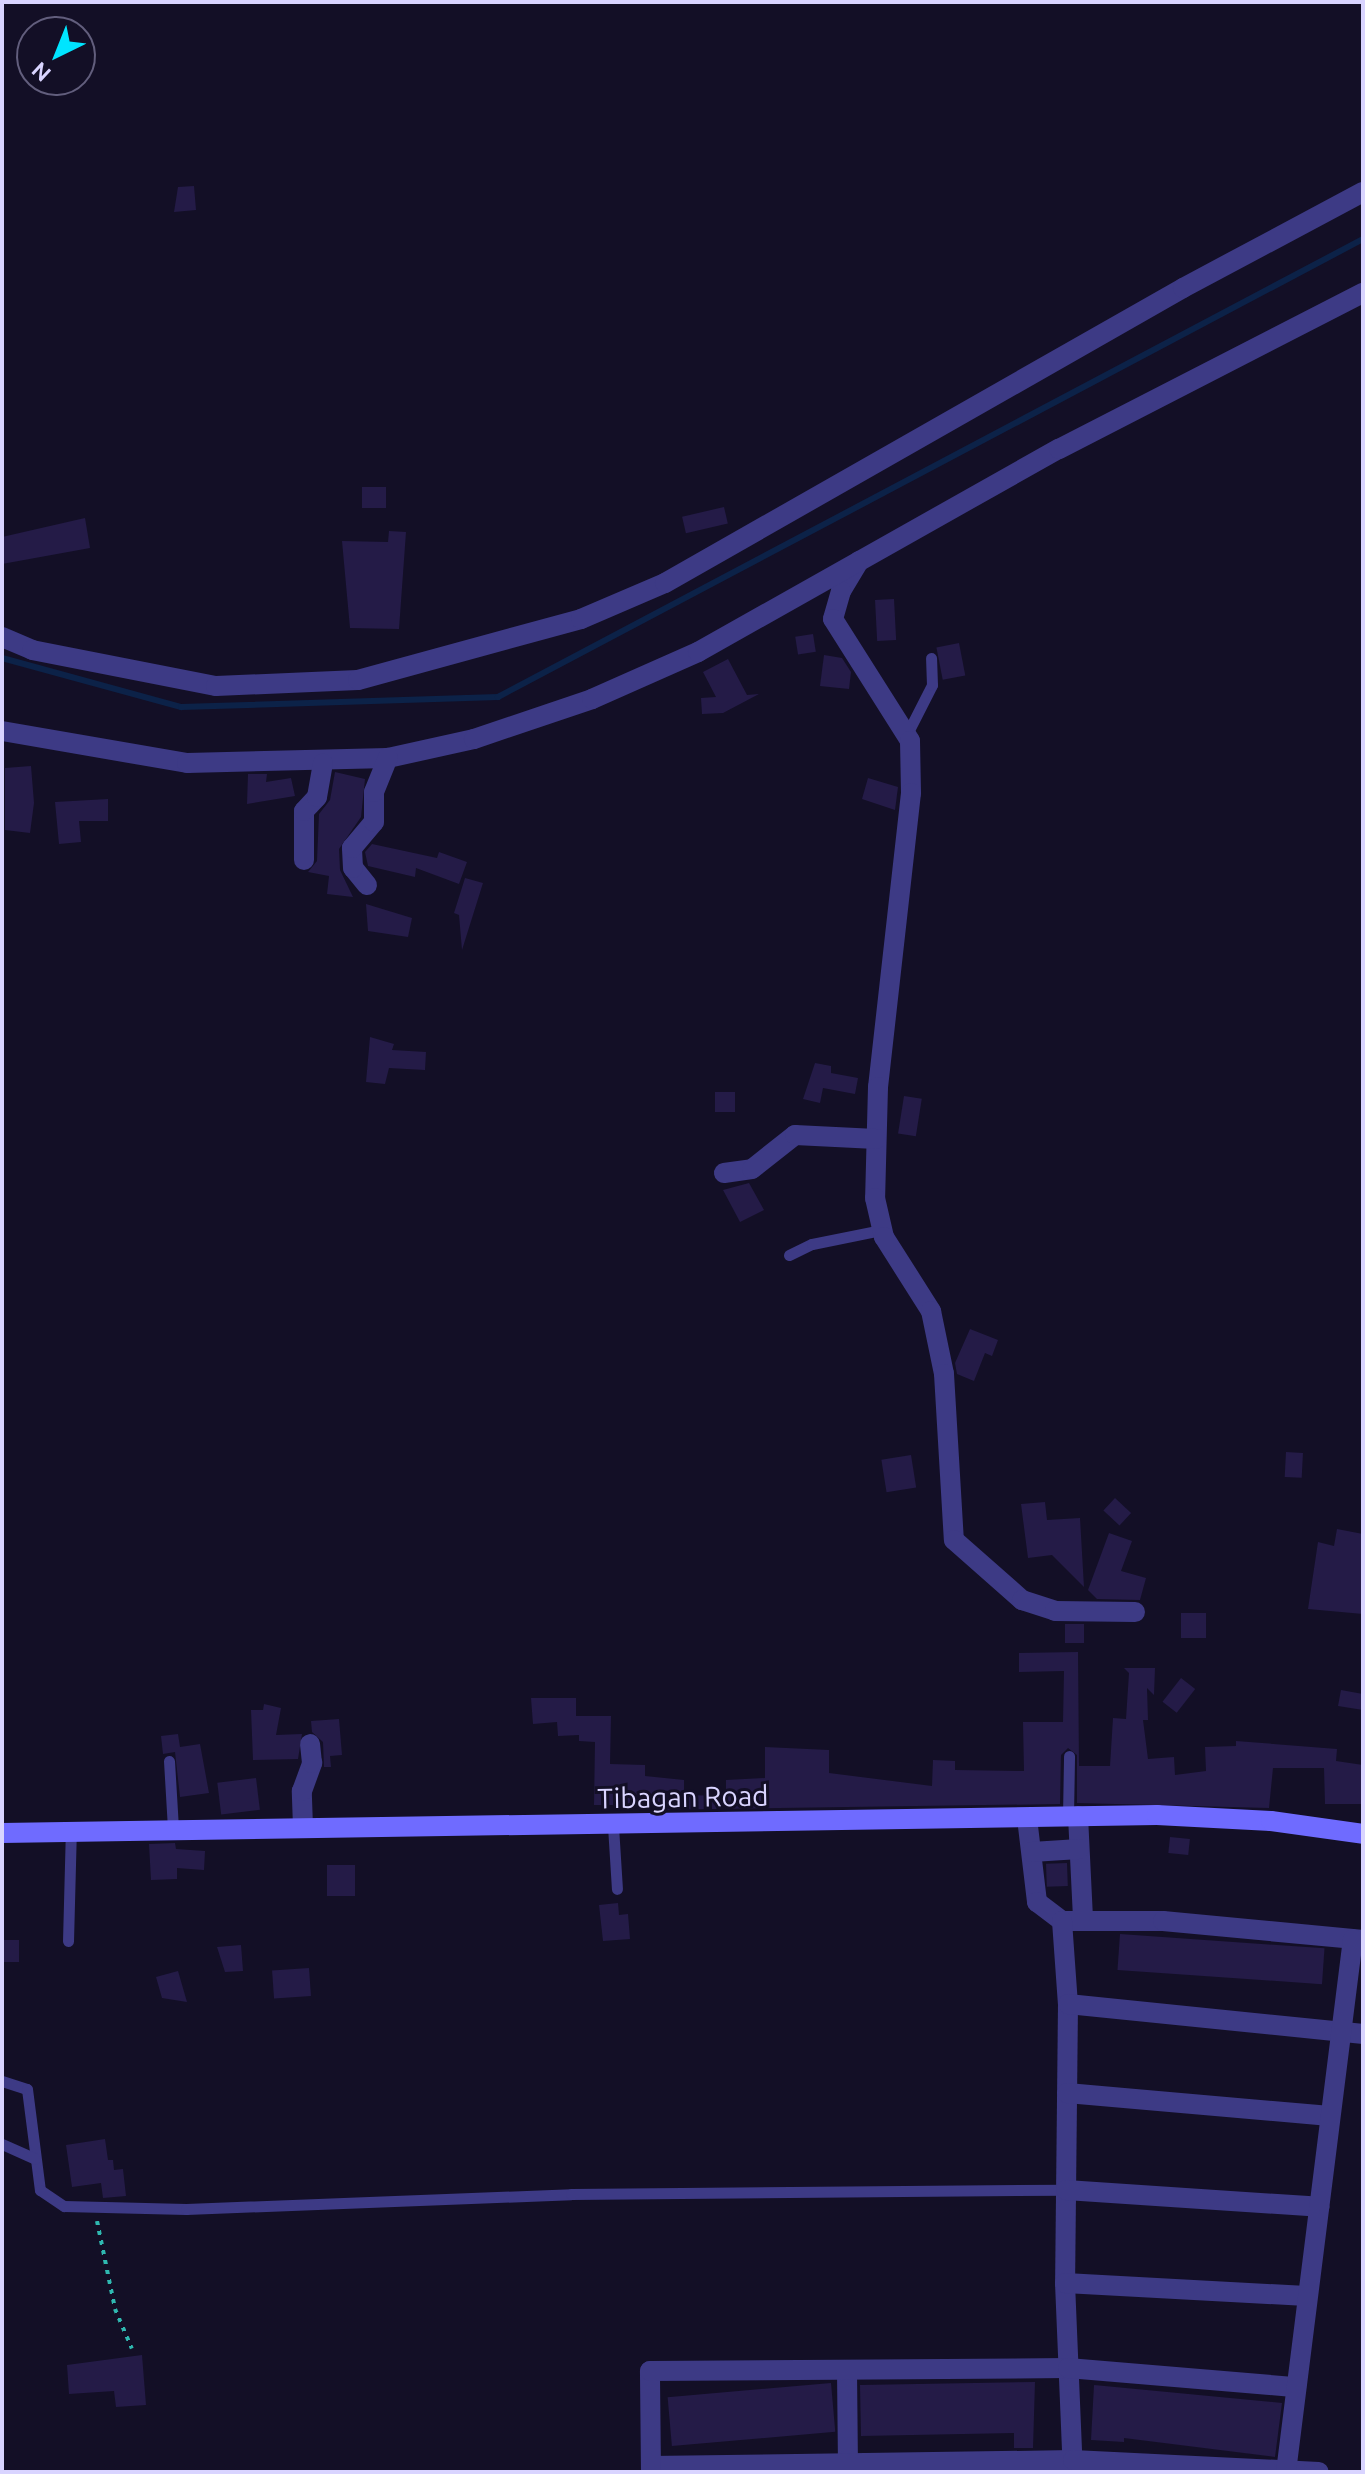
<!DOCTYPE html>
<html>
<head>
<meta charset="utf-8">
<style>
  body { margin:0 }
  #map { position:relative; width:1365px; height:2474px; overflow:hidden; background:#130f26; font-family:Ubuntu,sans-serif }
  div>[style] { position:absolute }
  .stream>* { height:6px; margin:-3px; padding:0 3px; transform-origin:3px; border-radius:3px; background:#0c2248 }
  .building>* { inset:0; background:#241b47; transform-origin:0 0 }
  .path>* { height:4px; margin-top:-2px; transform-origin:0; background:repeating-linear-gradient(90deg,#2fb8b0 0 4px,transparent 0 10px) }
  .lane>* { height:11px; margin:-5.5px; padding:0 5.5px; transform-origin:5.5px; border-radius:5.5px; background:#3d3a85 }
  .street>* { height:20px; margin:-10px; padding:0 10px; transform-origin:10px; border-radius:10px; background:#3d3a85 }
  .secondary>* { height:20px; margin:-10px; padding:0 10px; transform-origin:10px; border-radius:10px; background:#6f6bff }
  span { translate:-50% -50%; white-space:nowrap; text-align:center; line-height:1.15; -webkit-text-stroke:6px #130f26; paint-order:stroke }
  .street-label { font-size:28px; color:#d9d4ff }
  .frame { position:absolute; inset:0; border:4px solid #d9d4ff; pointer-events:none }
  .north { position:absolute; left:16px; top:16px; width:80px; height:80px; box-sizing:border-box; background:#130f26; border:2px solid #625e7d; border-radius:50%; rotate:223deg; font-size:22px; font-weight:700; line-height:32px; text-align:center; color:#d9d4ff }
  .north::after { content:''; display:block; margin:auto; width:28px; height:36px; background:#00e5ff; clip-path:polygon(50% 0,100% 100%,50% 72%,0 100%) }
</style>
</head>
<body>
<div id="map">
  <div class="stream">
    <i style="left:2px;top:658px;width:186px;rotate:15.3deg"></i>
    <i style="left:181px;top:707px;width:317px;rotate:-1.8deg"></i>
    <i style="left:498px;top:697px;width:979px;rotate:-27.9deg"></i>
  </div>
  <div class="building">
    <i style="clip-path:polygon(194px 186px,196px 210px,174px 212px,178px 187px)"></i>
    <i style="left:386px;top:487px;width:21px;height:24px;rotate:90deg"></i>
    <i style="left:724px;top:507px;width:17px;height:43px;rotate:77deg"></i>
    <i style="clip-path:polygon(85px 518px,90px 548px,2px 564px,2px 537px)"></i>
    <i style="clip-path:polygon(389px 531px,406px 532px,399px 629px,350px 628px,342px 541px,388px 542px)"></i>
    <i style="left:894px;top:599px;width:41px;height:19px;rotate:87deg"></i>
    <i style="left:813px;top:634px;width:18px;height:18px;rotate:81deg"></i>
    <i style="left:959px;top:643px;width:33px;height:23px;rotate:79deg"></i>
    <i style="clip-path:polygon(824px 655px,842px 658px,851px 672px,849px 689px,820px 686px)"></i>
    <i style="clip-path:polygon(728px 659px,747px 695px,759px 694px,723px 713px,702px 714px,701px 698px,716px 697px,703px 672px)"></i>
    <i style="clip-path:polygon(31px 766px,34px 803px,30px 833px,5px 830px,5px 768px)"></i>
    <i style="clip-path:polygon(335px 772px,365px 779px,361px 817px,339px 849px,340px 870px,353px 897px,327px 894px,329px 876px,308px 872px,317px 861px,319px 814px,330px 800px)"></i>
    <i style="clip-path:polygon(248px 774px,267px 774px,266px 782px,291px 778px,295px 796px,247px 804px)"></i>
    <i style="clip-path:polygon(868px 778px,898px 787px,895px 810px,862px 799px)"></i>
    <i style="clip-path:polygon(108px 799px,108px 821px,79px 821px,81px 842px,59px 844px,55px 802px)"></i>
    <i style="clip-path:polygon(372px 844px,437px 858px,439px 852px,467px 862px,459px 884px,416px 868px,415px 877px,368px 866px,365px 852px)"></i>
    <i style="clip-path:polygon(465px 878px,483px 883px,462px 950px,459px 915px,454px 913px)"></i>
    <i style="clip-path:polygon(366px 904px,412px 918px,408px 937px,368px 931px)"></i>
    <i style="clip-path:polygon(370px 1037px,394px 1044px,392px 1050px,426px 1052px,425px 1070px,389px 1068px,385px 1084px,366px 1082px)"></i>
    <i style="clip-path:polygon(815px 1063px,831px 1066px,831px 1073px,858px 1078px,855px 1094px,823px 1088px,820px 1103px,803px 1099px)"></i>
    <i style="left:715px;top:1092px;width:20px;height:20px"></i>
    <i style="left:904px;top:1096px;width:18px;height:38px;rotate:9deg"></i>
    <i style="clip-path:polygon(749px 1183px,764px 1210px,740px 1222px,723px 1190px)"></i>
    <i style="clip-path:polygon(970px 1329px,998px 1340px,992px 1356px,985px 1353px,974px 1381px,957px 1374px,955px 1363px)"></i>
    <i style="left:1286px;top:1452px;width:17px;height:25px;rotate:3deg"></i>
    <i style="left:911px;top:1455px;width:33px;height:30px;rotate:81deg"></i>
    <i style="left:1115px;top:1498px;width:22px;height:17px;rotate:43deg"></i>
    <i style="clip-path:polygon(1045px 1502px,1047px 1520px,1080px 1518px,1084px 1587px,1052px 1555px,1028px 1558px,1021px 1504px)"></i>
    <i style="clip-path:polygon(1337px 1529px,1363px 1534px,1363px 1614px,1308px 1609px,1318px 1542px,1334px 1546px)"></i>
    <i style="clip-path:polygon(1109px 1533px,1132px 1541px,1121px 1571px,1146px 1578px,1140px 1600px,1097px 1599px,1088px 1590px)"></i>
    <i style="left:1181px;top:1613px;width:25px;height:25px"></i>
    <i style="left:1065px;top:1624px;width:19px;height:19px"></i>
    <i style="clip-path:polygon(1078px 1652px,1079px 1766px,1110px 1766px,1113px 1718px,1126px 1719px,1129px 1673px,1124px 1668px,1155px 1668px,1154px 1695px,1147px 1688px,1148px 1720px,1143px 1720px,1148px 1759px,1174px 1757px,1175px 1775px,1206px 1771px,1205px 1747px,1236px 1746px,1236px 1741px,1337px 1749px,1336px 1761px,1363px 1765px,1363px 1804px,1325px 1804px,1324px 1768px,1273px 1768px,1269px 1808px,1077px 1803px,1077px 1755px,1068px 1748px,1061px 1755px,1060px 1804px,647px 1810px,647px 1805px,594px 1805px,595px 1742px,579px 1741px,579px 1735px,558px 1736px,557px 1722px,533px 1724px,531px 1698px,576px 1698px,576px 1716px,611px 1716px,610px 1764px,645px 1765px,645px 1776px,684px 1780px,684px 1795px,726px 1796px,726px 1780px,765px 1778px,765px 1747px,829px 1750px,829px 1773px,932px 1786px,933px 1760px,955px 1761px,955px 1770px,1024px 1771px,1023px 1722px,1063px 1722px,1064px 1671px,1019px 1672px,1019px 1653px)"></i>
    <i style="left:1181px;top:1678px;width:18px;height:30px;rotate:38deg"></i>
    <i style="clip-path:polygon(1341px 1690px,1363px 1694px,1363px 1710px,1338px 1706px)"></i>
    <i style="clip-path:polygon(264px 1704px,281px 1708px,276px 1735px,302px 1734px,298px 1759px,253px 1760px,251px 1710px,263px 1710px)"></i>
    <i style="clip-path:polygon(339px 1719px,342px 1755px,330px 1756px,331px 1767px,324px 1767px,323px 1742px,312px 1732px,311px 1721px)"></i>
    <i style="clip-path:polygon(178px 1734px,180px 1747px,200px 1744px,209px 1793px,180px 1797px,175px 1752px,163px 1754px,161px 1736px)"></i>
    <i style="left:256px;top:1778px;width:32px;height:39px;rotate:83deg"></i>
    <i style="left:1170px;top:1837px;width:20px;height:16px;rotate:6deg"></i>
    <i style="clip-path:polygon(175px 1843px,176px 1849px,205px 1851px,204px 1870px,177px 1868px,177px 1879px,151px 1880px,149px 1844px)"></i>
    <i style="left:1067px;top:1863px;width:23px;height:21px;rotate:88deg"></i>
    <i style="left:327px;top:1865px;width:28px;height:31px"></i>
    <i style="clip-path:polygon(618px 1903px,619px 1915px,628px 1914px,630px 1939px,603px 1941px,599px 1905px)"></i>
    <i style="left:1120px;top:1934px;width:205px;height:36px;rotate:4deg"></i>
    <i style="left:2px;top:1940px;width:17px;height:22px"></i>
    <i style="clip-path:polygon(241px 1945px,243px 1971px,225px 1972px,217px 1947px)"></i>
    <i style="left:309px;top:1968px;width:28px;height:37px;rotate:86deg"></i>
    <i style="clip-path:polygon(178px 1971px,187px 2002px,162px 1998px,156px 1977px)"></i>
    <i style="clip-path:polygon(105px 2139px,108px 2160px,113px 2160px,114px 2170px,123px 2169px,126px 2196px,103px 2198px,101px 2183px,72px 2187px,66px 2145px)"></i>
    <i style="clip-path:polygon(142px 2355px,146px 2405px,116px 2407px,114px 2391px,69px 2394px,67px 2365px)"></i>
    <i style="clip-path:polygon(1035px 2382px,1033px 2448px,1014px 2448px,1014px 2433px,861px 2436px,860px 2385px)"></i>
    <i style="left:831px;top:2383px;width:49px;height:164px;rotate:85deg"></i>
    <i style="clip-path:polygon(1094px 2385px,1282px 2403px,1275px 2457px,1124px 2438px,1124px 2442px,1091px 2440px)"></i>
  </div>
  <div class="path">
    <i style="left:97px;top:2221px;width:90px;rotate:78.4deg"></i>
    <i style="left:115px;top:2309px;width:43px;rotate:67deg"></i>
  </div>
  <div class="lane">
    <i style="left:907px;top:734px;width:55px;rotate:-63deg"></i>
    <i style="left:932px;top:685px;width:27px;rotate:-92deg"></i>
    <i style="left:789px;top:1255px;width:25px;rotate:-26deg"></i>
    <i style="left:812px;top:1244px;width:70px;rotate:-11.5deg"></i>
    <i style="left:169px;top:1761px;width:68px;rotate:86.6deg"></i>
    <i style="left:1068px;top:1816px;width:60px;rotate:-89deg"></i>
    <i style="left:613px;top:1826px;width:63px;rotate:86.4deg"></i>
    <i style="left:68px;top:1941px;width:111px;rotate:-88.5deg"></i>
    <i style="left:2px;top:2081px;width:26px;rotate:18deg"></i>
    <i style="left:27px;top:2089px;width:102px;rotate:82.7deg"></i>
    <i style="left:40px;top:2190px;width:29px;rotate:34deg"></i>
    <i style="left:64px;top:2206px;width:122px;rotate:1.4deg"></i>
    <i style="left:186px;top:2209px;width:385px;rotate:-2.2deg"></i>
    <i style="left:571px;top:2194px;width:495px;rotate:-0.5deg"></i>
    <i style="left:2px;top:2144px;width:36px;rotate:24deg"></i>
  </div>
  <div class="street">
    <i style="left:859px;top:561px;width:35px;rotate:121deg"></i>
    <i style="left:841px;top:591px;width:29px;rotate:106deg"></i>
    <i style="left:833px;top:619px;width:144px;rotate:57.7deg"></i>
    <i style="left:910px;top:741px;width:52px;rotate:88.9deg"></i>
    <i style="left:911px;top:793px;width:296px;rotate:96.4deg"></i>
    <i style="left:878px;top:1087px;width:111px;rotate:91.5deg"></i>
    <i style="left:875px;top:1198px;width:40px;rotate:77deg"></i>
    <i style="left:884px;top:1237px;width:88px;rotate:57.6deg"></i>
    <i style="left:931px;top:1311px;width:64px;rotate:78.3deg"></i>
    <i style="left:944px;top:1374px;width:166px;rotate:86.6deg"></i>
    <i style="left:954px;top:1540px;width:91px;rotate:41.4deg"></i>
    <i style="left:1022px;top:1600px;width:35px;rotate:18deg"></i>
    <i style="left:1055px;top:1611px;width:80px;rotate:0.7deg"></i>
    <i style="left:2px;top:637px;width:33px;rotate:23deg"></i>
    <i style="left:32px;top:650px;width:187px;rotate:11.1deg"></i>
    <i style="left:216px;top:686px;width:142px;rotate:-2.4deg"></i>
    <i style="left:358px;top:680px;width:231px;rotate:-15.3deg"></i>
    <i style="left:581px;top:619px;width:91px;rotate:-23.2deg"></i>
    <i style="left:665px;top:583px;width:596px;rotate:-29.66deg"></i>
    <i style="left:1183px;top:288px;width:204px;rotate:-28.1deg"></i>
    <i style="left:2px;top:731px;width:188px;rotate:9.8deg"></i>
    <i style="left:187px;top:763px;width:201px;rotate:-1.4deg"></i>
    <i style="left:388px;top:758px;width:88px;rotate:-12.5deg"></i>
    <i style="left:474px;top:739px;width:125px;rotate:-18.7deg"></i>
    <i style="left:592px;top:699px;width:116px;rotate:-23.9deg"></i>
    <i style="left:698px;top:652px;width:414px;rotate:-29.4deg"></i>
    <i style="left:1059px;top:449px;width:342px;rotate:-27.2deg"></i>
    <i style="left:304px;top:860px;width:49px;rotate:-90deg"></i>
    <i style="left:304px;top:811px;width:19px;rotate:-47deg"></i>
    <i style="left:317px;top:797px;width:34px;rotate:-80deg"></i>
    <i style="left:367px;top:885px;width:22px;rotate:-129deg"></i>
    <i style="left:353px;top:868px;width:20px;rotate:-93deg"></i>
    <i style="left:352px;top:848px;width:34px;rotate:-50deg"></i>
    <i style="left:374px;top:822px;width:30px;rotate:-90deg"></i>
    <i style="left:374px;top:792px;width:37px;rotate:-68deg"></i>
    <i style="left:724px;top:1173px;width:28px;rotate:-8deg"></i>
    <i style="left:752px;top:1169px;width:55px;rotate:-38.3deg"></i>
    <i style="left:795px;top:1135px;width:81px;rotate:2.8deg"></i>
    <i style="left:1078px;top:1816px;width:104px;rotate:87.2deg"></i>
    <i style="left:1027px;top:1818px;width:85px;rotate:83.2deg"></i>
    <i style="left:1037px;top:1902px;width:31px;rotate:37deg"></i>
    <i style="left:1062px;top:1921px;width:101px"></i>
    <i style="left:1163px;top:1921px;width:201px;rotate:5.4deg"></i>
    <i style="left:303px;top:1827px;width:36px;rotate:-92deg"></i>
    <i style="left:302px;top:1791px;width:30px;rotate:-70deg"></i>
    <i style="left:312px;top:1763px;width:19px;rotate:-96deg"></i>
    <i style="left:1032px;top:1852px;width:47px;rotate:-3.7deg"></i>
    <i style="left:1062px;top:1921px;width:83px;rotate:85.9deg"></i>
    <i style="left:1068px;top:2004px;width:279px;rotate:90.6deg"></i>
    <i style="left:1065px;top:2283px;width:189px;rotate:87.6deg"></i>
    <i style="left:1068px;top:2004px;width:297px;rotate:5.8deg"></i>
    <i style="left:1067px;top:2093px;width:264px;rotate:5deg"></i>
    <i style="left:1066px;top:2190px;width:254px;rotate:3.8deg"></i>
    <i style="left:1065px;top:2283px;width:242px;rotate:3.1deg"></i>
    <i style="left:847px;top:2371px;width:101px;rotate:89.4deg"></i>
    <i style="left:651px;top:2466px;width:422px;rotate:-0.8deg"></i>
    <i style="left:1073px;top:2460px;width:246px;rotate:2.8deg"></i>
    <i style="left:651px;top:2472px;width:101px;rotate:-90.6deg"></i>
    <i style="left:650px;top:2371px;width:418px;rotate:-0.4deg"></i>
    <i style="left:1068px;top:2368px;width:229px;rotate:4.8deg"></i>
    <i style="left:1286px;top:2472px;width:537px;rotate:-82.84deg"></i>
  </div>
  <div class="secondary">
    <i style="left:2px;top:1833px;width:1155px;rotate:-0.89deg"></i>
    <i style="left:1157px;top:1815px;width:114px;rotate:3deg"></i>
    <i style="left:1271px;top:1821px;width:93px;rotate:8deg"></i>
  </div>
  <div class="street-label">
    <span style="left:683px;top:1797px;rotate:-1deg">Tibagan Road</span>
  </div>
  <div class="frame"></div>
  <div class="north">N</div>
</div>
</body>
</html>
